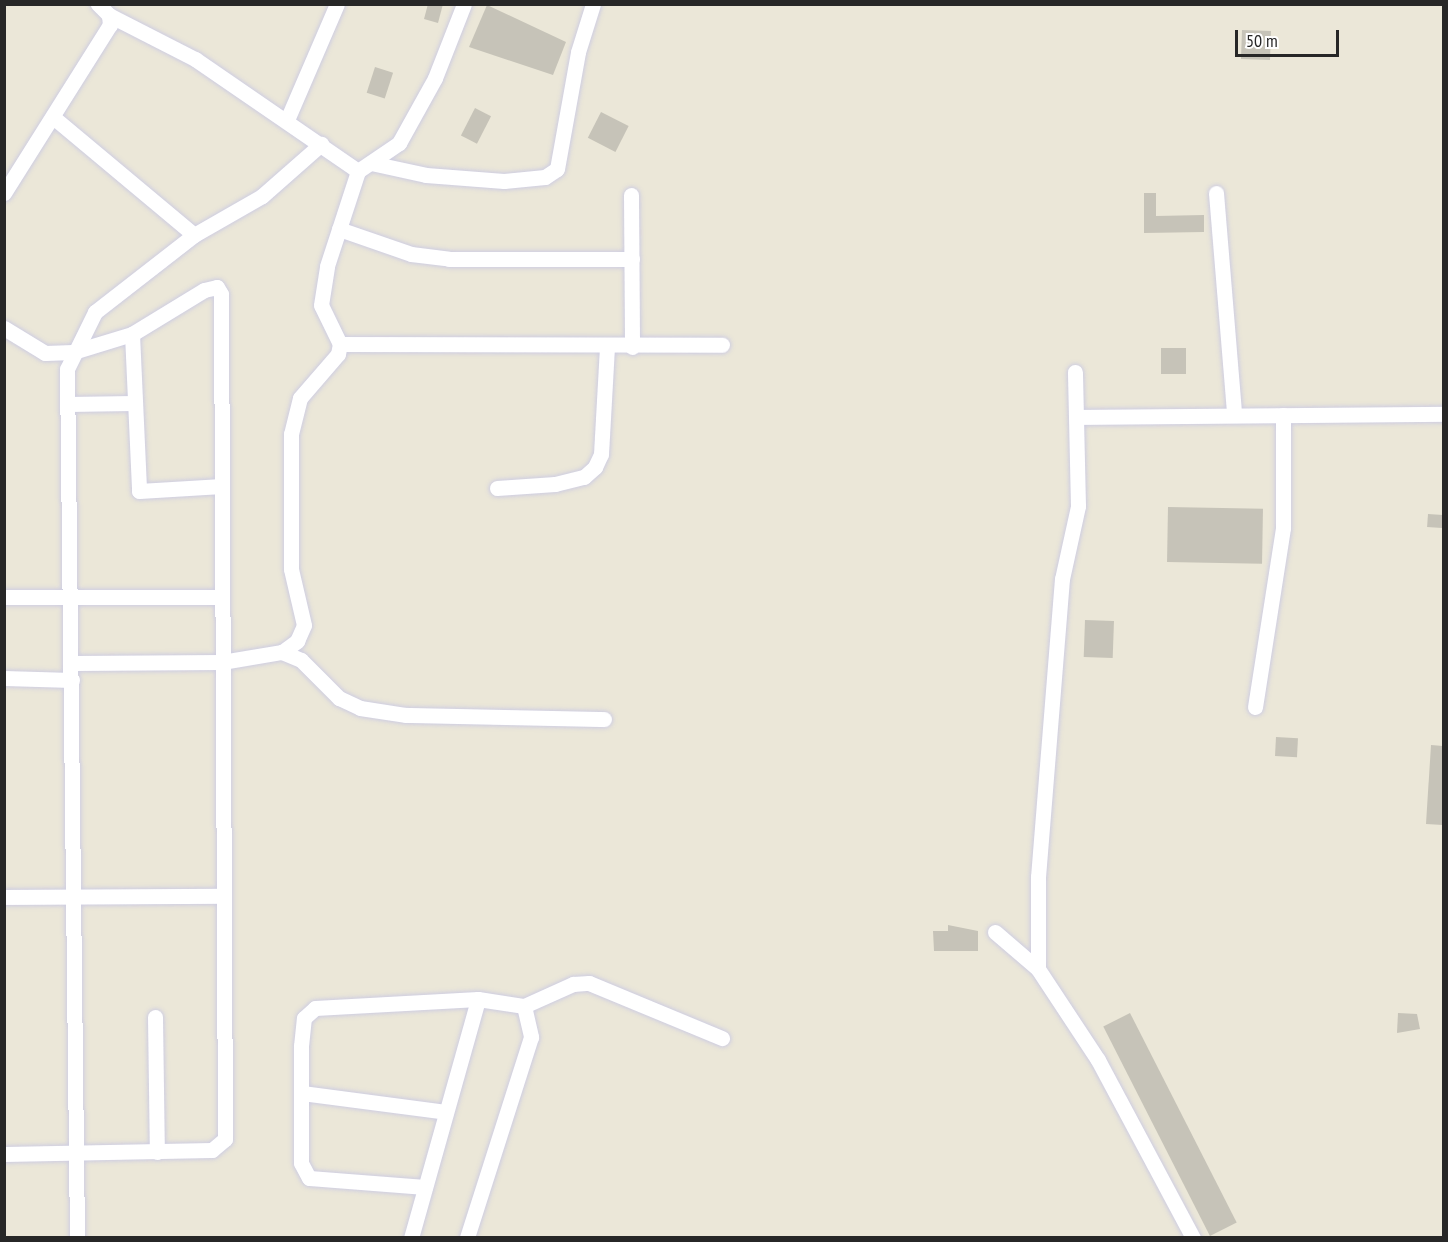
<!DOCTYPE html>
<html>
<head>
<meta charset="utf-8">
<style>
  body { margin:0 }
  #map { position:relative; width:1448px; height:1242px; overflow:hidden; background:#ebe7d8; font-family:"PT Sans Narrow",sans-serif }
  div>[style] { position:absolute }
  .building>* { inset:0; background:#c6c3b8; transform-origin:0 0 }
  .roads { filter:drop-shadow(0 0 2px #cecde1) drop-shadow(0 0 2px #cecde1) }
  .street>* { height:15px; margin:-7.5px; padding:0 7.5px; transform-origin:7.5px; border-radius:7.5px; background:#fff }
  span { translate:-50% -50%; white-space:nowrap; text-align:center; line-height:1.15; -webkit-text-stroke:6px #fff; paint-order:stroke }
  .frame { position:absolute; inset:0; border:6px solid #272727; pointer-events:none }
  .scale { position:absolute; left:1235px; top:30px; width:104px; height:27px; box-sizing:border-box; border:3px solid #272727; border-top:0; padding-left:8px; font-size:18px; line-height:21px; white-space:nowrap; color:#272727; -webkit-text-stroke:4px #fff; paint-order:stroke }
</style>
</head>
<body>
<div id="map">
  <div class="building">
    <i style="clip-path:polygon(428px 4px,443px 4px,438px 23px,424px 19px)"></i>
    <i style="clip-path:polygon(487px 5px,566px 42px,553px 75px,469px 47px)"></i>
    <i style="left:1242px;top:30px;width:29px;height:29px;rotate:2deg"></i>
    <i style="left:375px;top:67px;width:19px;height:27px;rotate:18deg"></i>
    <i style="left:475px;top:108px;width:18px;height:31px;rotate:27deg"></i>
    <i style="left:601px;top:112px;width:31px;height:29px;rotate:27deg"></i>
    <i style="clip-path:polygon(1144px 193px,1156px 193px,1156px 216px,1204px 215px,1204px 232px,1144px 233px)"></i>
    <i style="left:1161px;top:348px;width:25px;height:26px"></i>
    <i style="left:1168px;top:507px;width:95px;height:55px;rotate:1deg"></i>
    <i style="left:1428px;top:514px;width:15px;height:13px;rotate:4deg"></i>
    <i style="left:1085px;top:620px;width:29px;height:37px;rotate:2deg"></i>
    <i style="left:1276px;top:737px;width:22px;height:19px;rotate:3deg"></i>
    <i style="clip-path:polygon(1431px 745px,1443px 746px,1443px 825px,1426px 824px)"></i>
    <i style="clip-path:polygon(948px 925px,978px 931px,978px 951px,934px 951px,933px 931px,948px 931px)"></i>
    <i style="left:1130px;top:1013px;width:235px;height:30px;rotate:63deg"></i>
    <i style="clip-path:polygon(1398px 1013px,1417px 1014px,1420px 1029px,1397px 1033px)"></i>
  </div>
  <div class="roads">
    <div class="street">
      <i style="left:109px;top:15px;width:97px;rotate:27.1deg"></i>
      <i style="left:195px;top:59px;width:198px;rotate:34.5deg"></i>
      <i style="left:53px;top:117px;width:184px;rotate:39.9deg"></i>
      <i style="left:287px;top:120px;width:126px;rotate:-66.7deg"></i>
      <i style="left:371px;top:163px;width:56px;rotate:12.3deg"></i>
      <i style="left:426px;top:175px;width:78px;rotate:4.4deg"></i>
      <i style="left:504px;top:181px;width:41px;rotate:-5.6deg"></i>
      <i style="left:545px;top:177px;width:14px;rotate:-34deg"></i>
      <i style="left:557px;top:169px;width:119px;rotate:-79.8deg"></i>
      <i style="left:578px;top:52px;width:50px;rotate:-72.6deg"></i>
      <i style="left:4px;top:193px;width:199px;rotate:-57.8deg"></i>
      <i style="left:110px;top:25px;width:10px;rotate:-96deg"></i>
      <i style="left:109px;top:15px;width:16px;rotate:-135deg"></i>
      <i style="left:1216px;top:193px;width:222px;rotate:85.3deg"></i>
      <i style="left:631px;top:195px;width:152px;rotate:89.6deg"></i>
      <i style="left:339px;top:229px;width:76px;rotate:19.1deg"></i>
      <i style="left:411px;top:254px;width:38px;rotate:7deg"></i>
      <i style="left:449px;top:259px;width:183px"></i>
      <i style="left:4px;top:328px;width:48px;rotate:31.4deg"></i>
      <i style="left:45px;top:353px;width:28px;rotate:-2deg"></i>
      <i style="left:73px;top:352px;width:62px;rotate:-17deg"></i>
      <i style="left:132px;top:334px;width:84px;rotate:-31.4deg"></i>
      <i style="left:204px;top:290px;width:13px;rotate:-13deg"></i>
      <i style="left:217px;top:287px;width:8px;rotate:60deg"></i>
      <i style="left:221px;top:294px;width:845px;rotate:89.73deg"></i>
      <i style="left:225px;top:1139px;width:17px;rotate:140deg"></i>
      <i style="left:212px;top:1150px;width:208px;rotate:178.9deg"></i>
      <i style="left:132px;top:334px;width:157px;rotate:87.4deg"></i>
      <i style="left:139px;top:491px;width:83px;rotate:-3.4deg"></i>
      <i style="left:340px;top:344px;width:382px;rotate:0.1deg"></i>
      <i style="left:67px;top:404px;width:67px;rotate:-0.9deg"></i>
      <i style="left:1079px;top:417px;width:365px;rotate:-0.5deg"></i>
      <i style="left:497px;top:488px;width:58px;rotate:-3.9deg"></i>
      <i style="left:555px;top:484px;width:30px;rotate:-14deg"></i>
      <i style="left:584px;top:477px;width:15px;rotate:-42deg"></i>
      <i style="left:595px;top:467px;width:14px;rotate:-65deg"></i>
      <i style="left:601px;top:454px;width:107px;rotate:-86.8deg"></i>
      <i style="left:4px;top:597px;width:216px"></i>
      <i style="left:282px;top:652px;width:21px;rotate:23deg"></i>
      <i style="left:301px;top:660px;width:54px;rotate:45deg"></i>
      <i style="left:339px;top:698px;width:23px;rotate:25deg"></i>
      <i style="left:360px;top:708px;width:47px;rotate:8.7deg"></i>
      <i style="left:406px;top:715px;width:198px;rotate:1.2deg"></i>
      <i style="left:73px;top:663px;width:149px;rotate:-0.4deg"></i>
      <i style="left:222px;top:662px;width:61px;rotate:-9.5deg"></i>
      <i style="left:282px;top:652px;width:19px;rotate:-36deg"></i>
      <i style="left:297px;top:641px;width:17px;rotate:-66deg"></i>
      <i style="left:304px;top:625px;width:57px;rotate:-103.1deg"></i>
      <i style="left:291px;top:569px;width:135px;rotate:-90deg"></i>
      <i style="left:291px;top:434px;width:37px;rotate:-76deg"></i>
      <i style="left:300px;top:398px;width:58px;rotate:-49.2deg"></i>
      <i style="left:338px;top:354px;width:10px;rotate:-79deg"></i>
      <i style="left:340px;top:344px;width:43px;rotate:-116deg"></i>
      <i style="left:321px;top:305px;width:39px;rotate:-81deg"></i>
      <i style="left:327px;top:266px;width:100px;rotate:-71.9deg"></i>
      <i style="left:358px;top:171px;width:50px;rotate:-34.3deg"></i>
      <i style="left:399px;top:143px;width:74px;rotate:-61deg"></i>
      <i style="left:435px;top:78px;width:79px;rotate:-68.6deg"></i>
      <i style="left:4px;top:678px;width:68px;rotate:1.7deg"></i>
      <i style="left:1255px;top:707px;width:181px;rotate:-81.1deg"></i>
      <i style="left:1283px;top:528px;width:113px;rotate:-90deg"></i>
      <i style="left:4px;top:897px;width:219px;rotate:-0.3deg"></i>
      <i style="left:995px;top:932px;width:57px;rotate:40.7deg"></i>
      <i style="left:1038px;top:969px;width:109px;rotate:56.6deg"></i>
      <i style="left:1098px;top:1060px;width:202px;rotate:61.9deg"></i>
      <i style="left:1038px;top:969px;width:92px;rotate:-90deg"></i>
      <i style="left:1038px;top:877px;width:299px;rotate:-85.4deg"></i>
      <i style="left:1062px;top:579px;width:75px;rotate:-77.6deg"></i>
      <i style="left:1078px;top:506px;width:134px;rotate:-91.3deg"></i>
      <i style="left:524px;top:1006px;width:54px;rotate:-24.2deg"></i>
      <i style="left:573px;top:984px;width:16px;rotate:-4deg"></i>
      <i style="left:589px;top:983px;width:144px;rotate:22.5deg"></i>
      <i style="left:155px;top:1017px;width:135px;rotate:89.2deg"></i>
      <i style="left:302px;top:1093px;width:145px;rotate:7.5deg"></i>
      <i style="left:425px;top:1187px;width:116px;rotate:-175.6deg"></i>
      <i style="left:309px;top:1178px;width:17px;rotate:-118deg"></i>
      <i style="left:301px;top:1163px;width:117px;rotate:-90deg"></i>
      <i style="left:301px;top:1046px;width:28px;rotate:-84deg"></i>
      <i style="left:304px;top:1018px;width:15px;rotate:-42deg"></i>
      <i style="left:315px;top:1008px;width:163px;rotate:-3.2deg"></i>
      <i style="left:478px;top:999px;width:47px;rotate:8.7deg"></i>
      <i style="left:524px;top:1006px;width:32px;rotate:77deg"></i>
      <i style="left:531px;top:1037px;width:211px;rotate:107.7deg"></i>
      <i style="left:77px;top:1238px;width:869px;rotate:-90.66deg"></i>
      <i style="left:67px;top:369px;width:64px;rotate:-63.8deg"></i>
      <i style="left:95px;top:312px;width:125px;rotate:-37.9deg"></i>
      <i style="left:194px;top:235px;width:78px;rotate:-29.8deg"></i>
      <i style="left:262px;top:196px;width:79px;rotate:-41.4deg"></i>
      <i style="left:411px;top:1238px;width:248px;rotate:-74.3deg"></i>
    </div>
  </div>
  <div class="frame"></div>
  <div class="scale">50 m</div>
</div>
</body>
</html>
